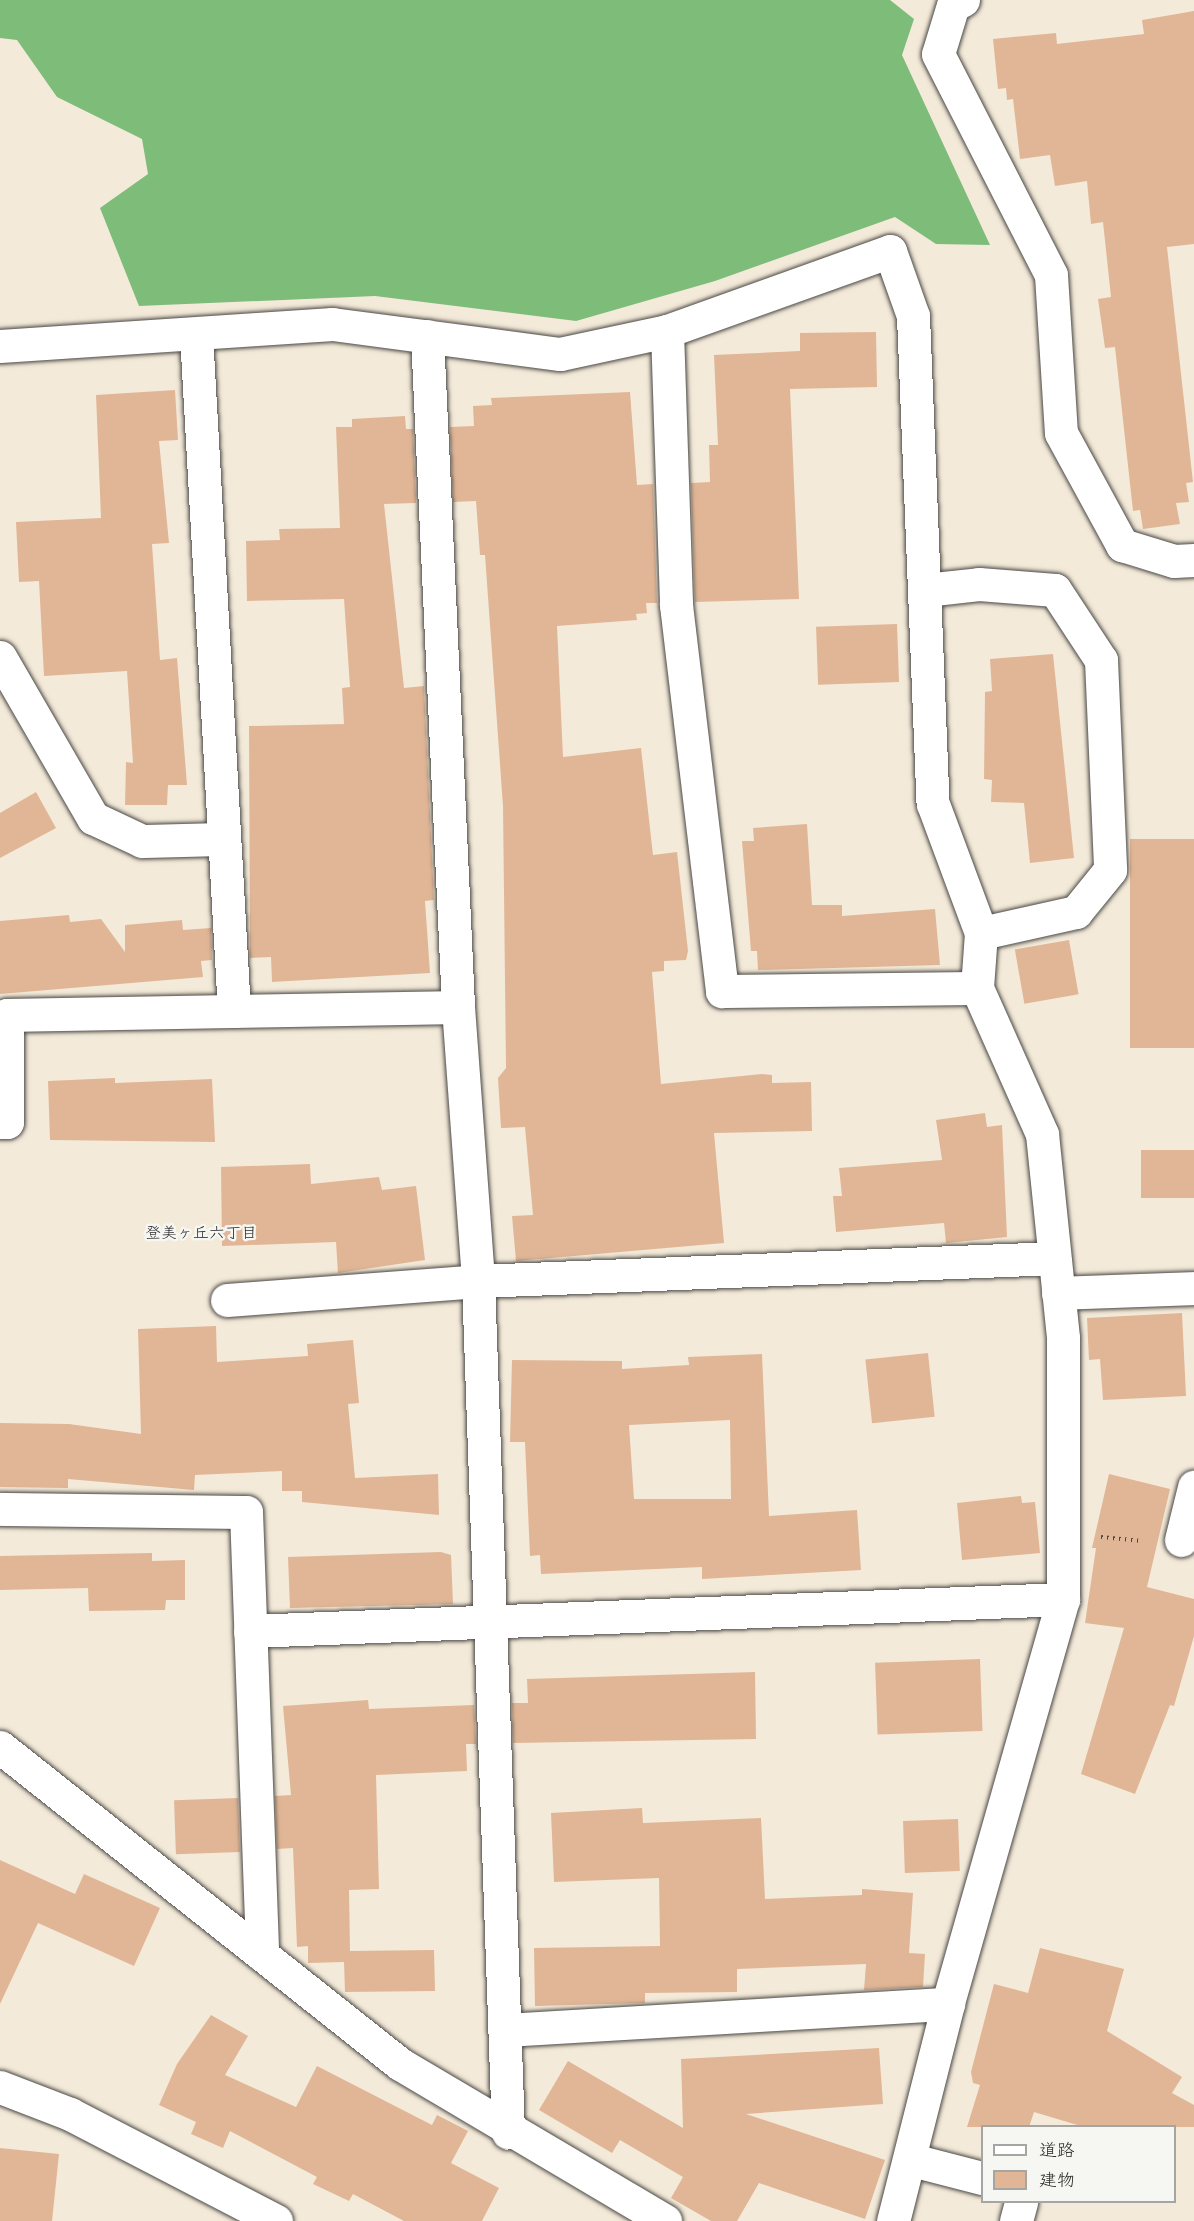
<!DOCTYPE html>
<html>
<head>
<meta charset="utf-8">
<style>
  body { margin:0 }
  #map { position:relative; width:1194px; height:2221px; overflow:hidden; background:#f4ead9; font-family:Kalam,"Klee One",sans-serif }
  div>[style] { position:absolute }
  .forest>* { inset:0; background:#7ebc7a }
  .building>* { inset:0; background:#e1b696; transform-origin:0 0 }
  .path>* { height:4px; margin-top:-2px; transform-origin:0; background:repeating-linear-gradient(90deg,#494845 0 1.5px,transparent 0 6px) }
  .roads { filter:drop-shadow(0 0 2px #494845) drop-shadow(0 0 2px #494845) }
  .street>* { height:33px; margin:-16.5px; padding:0 16.5px; transform-origin:16.5px; border-radius:16.5px; background:#fff }
  span { translate:-50% -50%; white-space:nowrap; text-align:center; line-height:1.15; -webkit-text-stroke:5px #f6f6f2; paint-order:stroke }
  .neighbourhood-label { font-size:16px; color:#2b2b2b }
  .legend { position:absolute; left:981px; top:2125px; width:195px; height:78px; box-sizing:border-box; background:#f6f6f2; border:2px solid #a5a5a2; margin:0; padding:8px 10px; list-style:none; font-size:18px; color:#2b2b2b }
  .legend li { display:flex; align-items:center; gap:12px; height:30px }
  .legend b { width:30px; border:2px solid #a5a5a2 }
</style>
</head>
<body>
<div id="map">
  <div class="forest">
    <i style="clip-path:polygon(0 0,890px 0,914px 19px,902px 55px,990px 245px,936px 244px,895px 217px,715px 281px,576px 321px,375px 296px,139px 306px,100px 208px,148px 174px,142px 139px,57px 97px,17px 40px,0 38px)"></i>
  </div>
  <div class="building">
    <i style="clip-path:polygon(1194px 11px,1194px 244px,1167px 247px,1193px 482px,1186px 483px,1189px 502px,1176px 503px,1180px 524px,1143px 529px,1140px 510px,1133px 511px,1115px 347px,1105px 348px,1098px 299px,1111px 297px,1103px 222px,1091px 224px,1087px 181px,1055px 186px,1050px 155px,1020px 159px,1013px 99px,1007px 100px,1006px 88px,998px 89px,993px 39px,1056px 33px,1057px 44px,1144px 34px,1142px 20px)"></i>
    <i style="clip-path:polygon(876px 332px,877px 387px,790px 389px,799px 599px,695px 602px,691px 483px,710px 482px,709px 445px,718px 445px,714px 355px,800px 351px,800px 333px)"></i>
    <i style="clip-path:polygon(175px 390px,178px 440px,159px 441px,169px 543px,152px 544px,160px 660px,177px 658px,187px 785px,168px 785px,167px 805px,125px 805px,126px 762px,133px 763px,127px 671px,44px 676px,39px 581px,19px 582px,16px 522px,101px 518px,96px 395px)"></i>
    <i style="clip-path:polygon(630px 392px,637px 485px,653px 484px,657px 603px,646px 603px,647px 613px,636px 614px,637px 620px,557px 626px,563px 757px,641px 748px,653px 855px,677px 852px,688px 951px,686px 960px,664px 961px,664px 971px,652px 972px,661px 1084px,762px 1074px,772px 1075px,772px 1083px,811px 1082px,812px 1131px,714px 1133px,724px 1243px,516px 1261px,512px 1216px,533px 1215px,525px 1127px,501px 1128px,498px 1078px,506px 1068px,503px 806px,485px 555px,480px 555px,476px 501px,453px 502px,450px 427px,474px 426px,473px 406px,492px 405px,491px 398px)"></i>
    <i style="clip-path:polygon(405px 416px,406px 429px,413px 429px,416px 503px,384px 504px,404px 688px,424px 686px,434px 900px,425px 901px,430px 973px,272px 982px,271px 957px,250px 958px,249px 726px,344px 724px,342px 688px,350px 687px,344px 599px,247px 601px,246px 541px,280px 540px,279px 529px,340px 528px,336px 427px,352px 427px,352px 419px)"></i>
    <i style="left:897px;top:624px;width:58px;height:81px;rotate:88deg"></i>
    <i style="clip-path:polygon(1053px 654px,1074px 858px,1030px 863px,1024px 803px,991px 802px,992px 780px,984px 779px,985px 692px,992px 691px,990px 659px)"></i>
    <i style="clip-path:polygon(36px 792px,56px 828px,0 858px,0 813px)"></i>
    <i style="clip-path:polygon(807px 824px,812px 905px,842px 905px,842px 916px,935px 909px,940px 965px,758px 970px,757px 951px,751px 951px,742px 841px,754px 841px,753px 828px)"></i>
    <i style="left:1194px;top:839px;width:209px;height:64px;rotate:90deg"></i>
    <i style="clip-path:polygon(69px 915px,70px 922px,101px 919px,125px 952px,125px 925px,182px 920px,183px 930px,211px 928px,212px 960px,201px 961px,203px 977px,0 994px,0 921px)"></i>
    <i style="left:1069px;top:940px;width:55px;height:55px;rotate:80deg"></i>
    <i style="clip-path:polygon(115px 1078px,115px 1083px,212px 1079px,215px 1142px,50px 1140px,48px 1081px)"></i>
    <i style="clip-path:polygon(985px 1113px,987px 1127px,1002px 1125px,1007px 1237px,946px 1243px,944px 1223px,836px 1232px,833px 1196px,842px 1196px,839px 1168px,942px 1160px,936px 1120px)"></i>
    <i style="left:1141px;top:1150px;width:53px;height:48px"></i>
    <i style="clip-path:polygon(310px 1164px,311px 1184px,379px 1177px,382px 1190px,416px 1186px,425px 1260px,338px 1273px,336px 1242px,222px 1246px,221px 1167px)"></i>
    <i style="clip-path:polygon(1182px 1313px,1186px 1396px,1103px 1400px,1100px 1359px,1089px 1360px,1087px 1318px)"></i>
    <i style="clip-path:polygon(216px 1326px,217px 1362px,308px 1356px,307px 1344px,353px 1340px,359px 1403px,348px 1404px,355px 1478px,438px 1474px,439px 1515px,302px 1502px,302px 1491px,282px 1491px,282px 1471px,195px 1475px,194px 1490px,68px 1479px,68px 1488px,0 1487px,0 1423px,69px 1424px,141px 1434px,138px 1329px)"></i>
    <i style="left:928px;top:1353px;width:64px;height:63px;rotate:84deg"></i>
    <i style="clip-path:polygon(evenodd,762px 1354px,769px 1516px,857px 1510px,861px 1570px,702px 1579px,702px 1567px,541px 1574px,540px 1555px,530px 1556px,525px 1442px,510px 1442px,512px 1360px,622px 1361px,622px 1369px,689px 1365px,688px 1357px,762px 1354px,730px 1420px,731px 1499px,634px 1499px,629px 1425px,730px 1420px)"></i>
    <i style="clip-path:polygon(1109px 1474px,1170px 1489px,1147px 1587px,1194px 1599px,1194px 1636px,1174px 1706px,1170px 1705px,1135px 1794px,1081px 1774px,1124px 1628px,1085px 1623px,1096px 1548px,1092px 1548px)"></i>
    <i style="clip-path:polygon(1021px 1496px,1022px 1503px,1035px 1502px,1040px 1553px,962px 1560px,957px 1503px)"></i>
    <i style="clip-path:polygon(441px 1552px,451px 1555px,453px 1604px,290px 1608px,288px 1557px)"></i>
    <i style="clip-path:polygon(152px 1553px,152px 1561px,185px 1560px,185px 1600px,166px 1600px,165px 1610px,89px 1611px,88px 1588px,0 1590px,0 1556px)"></i>
    <i style="left:980px;top:1659px;width:72px;height:105px;rotate:88deg"></i>
    <i style="clip-path:polygon(755px 1672px,756px 1739px,513px 1743px,512px 1703px,528px 1703px,527px 1679px)"></i>
    <i style="clip-path:polygon(368px 1700px,369px 1709px,474px 1705px,476px 1744px,466px 1744px,467px 1771px,376px 1775px,379px 1889px,349px 1890px,350px 1951px,434px 1950px,435px 1991px,345px 1992px,344px 1962px,308px 1963px,308px 1946px,297px 1947px,293px 1848px,277px 1849px,275px 1796px,291px 1795px,283px 1706px)"></i>
    <i style="left:238px;top:1798px;width:54px;height:64px;rotate:88deg"></i>
    <i style="clip-path:polygon(642px 1808px,643px 1823px,761px 1818px,765px 1899px,862px 1895px,862px 1889px,913px 1893px,909px 1953px,925px 1954px,923px 1987px,864px 1990px,866px 1964px,737px 1969px,737px 1992px,645px 1993px,645px 2003px,535px 2006px,534px 1948px,660px 1946px,659px 1878px,554px 1882px,551px 1813px)"></i>
    <i style="left:958px;top:1819px;width:52px;height:55px;rotate:88deg"></i>
    <i style="clip-path:polygon(0 1860px,75px 1894px,84px 1874px,160px 1908px,134px 1966px,38px 1923px,0 2004px)"></i>
    <i style="clip-path:polygon(1040px 1948px,1124px 1969px,1107px 2031px,1182px 2077px,1172px 2093px,1194px 2105px,1194px 2127px,1084px 2127px,1034px 2112px,1029px 2127px,967px 2127px,980px 2085px,973px 2083px,971px 2072px,994px 1984px,1028px 1993px)"></i>
    <i style="clip-path:polygon(211px 2015px,248px 2036px,225px 2075px,296px 2107px,317px 2066px,432px 2125px,437px 2115px,468px 2131px,451px 2163px,499px 2188px,482px 2221px,404px 2221px,353px 2194px,349px 2201px,313px 2184px,317px 2177px,230px 2131px,223px 2148px,191px 2134px,196px 2122px,159px 2105px,177px 2064px)"></i>
    <i style="clip-path:polygon(879px 2048px,883px 2104px,746px 2114px,885px 2160px,865px 2219px,759px 2183px,737px 2221px,711px 2221px,671px 2198px,683px 2177px,620px 2140px,612px 2153px,539px 2110px,568px 2061px,683px 2128px,681px 2059px)"></i>
    <i style="clip-path:polygon(0 2148px,59px 2154px,52px 2221px,0 2221px)"></i>
  </div>
  <div class="path">
    <i style="left:1101px;top:1537px;width:40px;rotate:5.7deg"></i>
  </div>
  <div class="roads">
    <div class="street">
      <i style="left:963px;top:0;width:11px;rotate:153deg"></i>
      <i style="left:953px;top:5px;width:51px;rotate:107deg"></i>
      <i style="left:938px;top:54px;width:248px;rotate:62.9deg"></i>
      <i style="left:1051px;top:275px;width:158px;rotate:86.4deg"></i>
      <i style="left:1061px;top:433px;width:128px;rotate:61.4deg"></i>
      <i style="left:1122px;top:545px;width:54px;rotate:17.1deg"></i>
      <i style="left:1174px;top:561px;width:20px;rotate:-3deg"></i>
      <i style="left:667px;top:331px;width:274px;rotate:88.1deg"></i>
      <i style="left:676px;top:605px;width:389px;rotate:83.2deg"></i>
      <i style="left:722px;top:991px;width:255px;rotate:-0.7deg"></i>
      <i style="left:196px;top:334px;width:678px;rotate:86.79deg"></i>
      <i style="left:427px;top:336px;width:672px;rotate:87.35deg"></i>
      <i style="left:458px;top:1007px;width:275px;rotate:85.8deg"></i>
      <i style="left:478px;top:1281px;width:852px;rotate:87.98deg"></i>
      <i style="left:0;top:346px;width:333px;rotate:-3.8deg"></i>
      <i style="left:332px;top:324px;width:230px;rotate:7.5deg"></i>
      <i style="left:560px;top:354px;width:109px;rotate:-12.1deg"></i>
      <i style="left:667px;top:331px;width:237px;rotate:-19.7deg"></i>
      <i style="left:890px;top:251px;width:69px;rotate:70.5deg"></i>
      <i style="left:913px;top:316px;width:488px;rotate:87.7deg"></i>
      <i style="left:933px;top:804px;width:138px;rotate:69.6deg"></i>
      <i style="left:981px;top:933px;width:55px;rotate:94.2deg"></i>
      <i style="left:977px;top:988px;width:160px;rotate:66deg"></i>
      <i style="left:1042px;top:1134px;width:205px;rotate:84.1deg"></i>
      <i style="left:1063px;top:1338px;width:261px;rotate:90deg"></i>
      <i style="left:1063px;top:1599px;width:421px;rotate:105.9deg"></i>
      <i style="left:948px;top:2004px;width:224px;rotate:104.2deg"></i>
      <i style="left:925px;top:590px;width:54px;rotate:-6.3deg"></i>
      <i style="left:979px;top:584px;width:76px;rotate:4.5deg"></i>
      <i style="left:1055px;top:590px;width:84px;rotate:56.7deg"></i>
      <i style="left:1101px;top:660px;width:210px;rotate:87.5deg"></i>
      <i style="left:1110px;top:870px;width:54px;rotate:129deg"></i>
      <i style="left:1076px;top:912px;width:97px;rotate:167.5deg"></i>
      <i style="left:0;top:657px;width:186px;rotate:60deg"></i>
      <i style="left:93px;top:818px;width:54px;rotate:25.1deg"></i>
      <i style="left:142px;top:841px;width:82px;rotate:-1.4deg"></i>
      <i style="left:0;top:1122px;width:7px"></i>
      <i style="left:7px;top:1122px;width:107px;rotate:-90deg"></i>
      <i style="left:7px;top:1015px;width:451px;rotate:-1deg"></i>
      <i style="left:1058px;top:1293px;width:136px;rotate:-2.1deg"></i>
      <i style="left:227px;top:1300px;width:252px;rotate:-4.3deg"></i>
      <i style="left:478px;top:1281px;width:577px;rotate:-2.28deg"></i>
      <i style="left:0;top:1509px;width:246px;rotate:0.7deg"></i>
      <i style="left:246px;top:1512px;width:443px;rotate:87.9deg"></i>
      <i style="left:1181px;top:1540px;width:55px;rotate:-76.2deg"></i>
      <i style="left:250px;top:1631px;width:814px;rotate:-2.25deg"></i>
      <i style="left:0;top:1747px;width:510px;rotate:38.4deg"></i>
      <i style="left:400px;top:2064px;width:308px;rotate:30.6deg"></i>
      <i style="left:505px;top:2030px;width:444px;rotate:-3.4deg"></i>
      <i style="left:0;top:2087px;width:75px;rotate:21.1deg"></i>
      <i style="left:70px;top:2114px;width:232px;rotate:27.4deg"></i>
      <i style="left:912px;top:2160px;width:72px;rotate:14.4deg"></i>
      <i style="left:1016px;top:2221px;width:20px;rotate:-75deg"></i>
    </div>
  </div>
  <div class="neighbourhood-label">
    <span style="left:201px;top:1234px">登美ヶ丘六丁目</span>
  </div>
  <ul class="legend">
  <li><b style="height:8px;background:#fff"></b>道路</li>
  <li><b style="height:16px;background:#e1b696"></b>建物</li>
  </ul>
</div>
</body>
</html>
